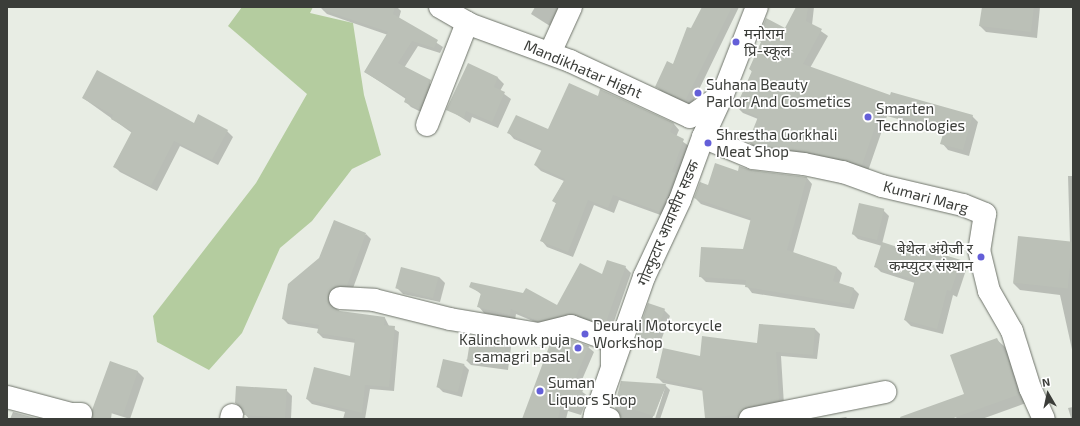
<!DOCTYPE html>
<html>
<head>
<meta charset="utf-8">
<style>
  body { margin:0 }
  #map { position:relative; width:1080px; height:426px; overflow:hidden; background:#e8ede4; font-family:"Exo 2","Noto Sans Devanagari",sans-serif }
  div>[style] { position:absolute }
  .green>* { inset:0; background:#b4cc9f }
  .shadow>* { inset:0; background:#0003 }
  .building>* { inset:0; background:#bbc0b7; transform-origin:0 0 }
  .roads { filter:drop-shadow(0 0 1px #6f746b) drop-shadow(0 0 1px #6f746b) }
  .minor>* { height:22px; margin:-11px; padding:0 11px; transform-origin:11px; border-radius:11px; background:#fff }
  .major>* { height:22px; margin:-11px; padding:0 11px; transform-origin:11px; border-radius:11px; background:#fff }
  .dots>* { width:11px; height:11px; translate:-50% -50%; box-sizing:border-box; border:2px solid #fff; border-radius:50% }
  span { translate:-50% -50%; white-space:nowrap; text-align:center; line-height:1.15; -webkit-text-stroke:3.5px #fff; paint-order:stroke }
  .poi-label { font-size:15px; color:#3b3d39 }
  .left { translate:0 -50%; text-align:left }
  .right { translate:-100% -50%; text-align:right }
  .street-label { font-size:15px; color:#3b3d39 }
  .frame { position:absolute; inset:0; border:8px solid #3b3d39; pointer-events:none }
  .north { position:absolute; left:1028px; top:374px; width:40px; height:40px; -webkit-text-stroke:3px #fff; paint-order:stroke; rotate:351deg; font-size:11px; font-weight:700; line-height:16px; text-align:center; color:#3b3d39 }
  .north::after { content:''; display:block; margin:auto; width:14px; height:18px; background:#3b3d39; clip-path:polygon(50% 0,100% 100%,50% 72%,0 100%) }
</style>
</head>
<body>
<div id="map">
  <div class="green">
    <i style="clip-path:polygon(242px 7px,313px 7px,310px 13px,353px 23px,364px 95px,381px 155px,352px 169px,312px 221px,280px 248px,242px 333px,209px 370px,157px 342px,153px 316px,256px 183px,307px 94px,228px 26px)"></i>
  </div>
  <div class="shadow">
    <i style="clip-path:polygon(397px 7px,401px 11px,399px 18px,443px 47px,440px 53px,418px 46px,404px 68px,436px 87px,425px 114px,411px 107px,405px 101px,406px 99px,365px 72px,388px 35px,327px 14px,321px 8px)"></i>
    <i style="clip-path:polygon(535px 7px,559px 7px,550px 26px,531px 14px)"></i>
    <i style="clip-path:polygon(703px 7px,739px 7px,691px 106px,662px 92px,657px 87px,673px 65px)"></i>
    <i style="clip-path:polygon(797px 7px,814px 7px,812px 25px,828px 36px,810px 68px,891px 96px,972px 116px,978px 122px,969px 156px,948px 150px,942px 143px,945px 132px,887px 116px,868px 171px,756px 148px,749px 142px,758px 119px,743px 113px,737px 107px,752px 72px,750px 69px,785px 29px)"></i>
    <i style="clip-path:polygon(983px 7px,1040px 7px,1037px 38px,986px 32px,980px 26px)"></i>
    <i style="clip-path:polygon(469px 65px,498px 78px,504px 84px,500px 91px,511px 99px,498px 128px,472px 117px,470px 123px,448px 109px)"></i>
    <i style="clip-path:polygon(601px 91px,674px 124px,679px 130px,676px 137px,689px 146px,666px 217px,619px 200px,614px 213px,594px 205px,573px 257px,547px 247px,542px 241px,557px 204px,553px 201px,564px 181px,541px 171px,535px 165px,542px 151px,514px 139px,509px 133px,549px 131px,598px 97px)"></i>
    <i style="clip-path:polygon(83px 98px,227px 131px,233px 137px,218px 165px,180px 146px,157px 191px,120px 172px,114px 166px,132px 133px)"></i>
    <i style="clip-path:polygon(751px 171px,807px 178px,812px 184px,793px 253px,837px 268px,842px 273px,839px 284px,853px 288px,859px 294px,854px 309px,752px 293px,746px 285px,706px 282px,700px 276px,744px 250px,752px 221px,701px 204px,695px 198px,708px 187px,738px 172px)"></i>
    <i style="clip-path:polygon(1068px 176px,1073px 176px,1073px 354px,1060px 295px,1020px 290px,1013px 283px,1070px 243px)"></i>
    <i style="clip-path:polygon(883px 210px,889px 216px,882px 244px,920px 255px,922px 249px,961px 261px,967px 267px,957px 297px,953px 295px,943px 334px,911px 326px,905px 320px,915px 283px,881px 272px,875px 266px,882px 246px,858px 239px,852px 233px)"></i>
    <i style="clip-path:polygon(366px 234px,371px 239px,352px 291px,335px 296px,334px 308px,340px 312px,385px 318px,389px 326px,399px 332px,394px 391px,370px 389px,365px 419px,343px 419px,345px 412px,312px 404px,307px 399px,351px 377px,356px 343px,323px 338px,318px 333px,319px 329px,288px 324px,283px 319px)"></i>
    <i style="clip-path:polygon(625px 267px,631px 273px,611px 330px,545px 326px,516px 314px,515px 320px,484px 313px,479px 307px,482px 295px,471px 286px,558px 306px,602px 276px)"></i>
    <i style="clip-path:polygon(439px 277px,445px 283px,440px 302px,403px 294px,397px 288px)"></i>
    <i style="clip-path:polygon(664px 310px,670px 316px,659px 346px,644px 340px,638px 334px)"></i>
    <i style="clip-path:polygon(815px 329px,820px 334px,817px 359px,781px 356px,784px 405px,745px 419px,706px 419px,704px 391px,663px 383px,658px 378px,700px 357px)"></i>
    <i style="clip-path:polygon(996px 339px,1005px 347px,1017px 371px,1026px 403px,982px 419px,957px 419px,956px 417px,965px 394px)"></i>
    <i style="clip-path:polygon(506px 342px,511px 347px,508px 370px,471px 365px,466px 360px)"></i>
    <i style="clip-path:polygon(588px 347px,594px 352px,578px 389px,588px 396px,581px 415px,568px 411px,566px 419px,524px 419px)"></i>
    <i style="clip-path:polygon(110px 363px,138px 372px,144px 378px,130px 419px,101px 410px)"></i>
    <i style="clip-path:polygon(463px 364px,469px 370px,462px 397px,443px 392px,437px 386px)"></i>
    <i style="clip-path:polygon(622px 382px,665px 385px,670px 390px,660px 419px,655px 419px,665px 388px,652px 419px,622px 419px,615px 408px)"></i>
    <i style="clip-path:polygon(286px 390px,292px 396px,291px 419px,249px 419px,236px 403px)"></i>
    <i style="clip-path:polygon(1073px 407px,1073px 419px,1068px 419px,1071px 418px,1068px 408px)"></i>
    <i style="clip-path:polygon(13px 412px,39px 419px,10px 419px)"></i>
    <i style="clip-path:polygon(846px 417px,848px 419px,833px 419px)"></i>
  </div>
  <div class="building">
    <i style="clip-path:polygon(324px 7px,395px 7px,393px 14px,438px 40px,434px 48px,412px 41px,398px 63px,431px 80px,420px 110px,404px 102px,406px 97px,364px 72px,388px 32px,323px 10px)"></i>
    <i style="clip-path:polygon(702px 7px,732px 7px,685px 101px,655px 87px,667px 61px,673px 64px,687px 27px,691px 28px)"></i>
    <i style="clip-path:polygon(796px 7px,808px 7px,806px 21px,822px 29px,803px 64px,890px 95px,891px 92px,973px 115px,963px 150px,940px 144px,945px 128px,881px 110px,862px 165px,807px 152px,756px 146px,748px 142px,758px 117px,736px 107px,752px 71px,749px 69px,761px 42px,758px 40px,766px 18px,785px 28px)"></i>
    <i style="clip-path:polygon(982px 7px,1034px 7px,1031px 32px,979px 26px)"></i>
    <i style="clip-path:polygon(468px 63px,498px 77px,494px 87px,505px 92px,492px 122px,466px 111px,464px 118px,446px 110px)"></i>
    <i style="clip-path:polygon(97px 70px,194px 123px,198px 114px,228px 130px,212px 160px,174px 141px,151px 186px,113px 167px,132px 131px,111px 119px,113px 115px,82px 98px)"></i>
    <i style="clip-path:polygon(569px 83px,598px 96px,600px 89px,674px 123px,670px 132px,684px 139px,672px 172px,676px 173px,660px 212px,613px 195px,608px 208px,588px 200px,568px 252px,540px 241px,556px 203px,552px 201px,565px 179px,534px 165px,542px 149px,507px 133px,516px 115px,548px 129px)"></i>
    <i style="clip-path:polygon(715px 163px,738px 171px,739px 166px,751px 170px,807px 177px,787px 250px,837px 267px,833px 281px,854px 288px,849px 304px,745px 287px,746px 280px,699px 277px,701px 247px,743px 249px,751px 218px,694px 198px,700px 182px,708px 185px)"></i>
    <i style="left:859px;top:203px;width:26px;height:32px;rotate:13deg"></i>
    <i style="clip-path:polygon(334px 220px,366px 233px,347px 286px,335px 287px,330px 291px,329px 304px,340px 311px,385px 317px,384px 325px,395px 326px,389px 387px,365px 385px,362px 413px,306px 399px,314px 367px,350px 376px,355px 339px,317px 333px,319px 325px,282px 319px,288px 284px,319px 258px)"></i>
    <i style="left:1018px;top:236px;width:55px;height:47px;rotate:6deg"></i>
    <i style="clip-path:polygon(882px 242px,919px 254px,921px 248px,961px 260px,951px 291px,947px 290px,937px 329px,904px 320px,915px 280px,874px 267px)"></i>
    <i style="clip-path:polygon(607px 260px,626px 266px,605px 325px,575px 314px,538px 321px,511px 309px,510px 315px,477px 307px,481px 293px,469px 287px,471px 282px,523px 293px,526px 288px,557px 305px,580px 263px,602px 274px)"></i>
    <i style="left:401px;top:267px;width:39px;height:22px;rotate:15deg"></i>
    <i style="left:648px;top:303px;width:18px;height:34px;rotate:19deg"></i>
    <i style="clip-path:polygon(759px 324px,815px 328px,813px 355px,776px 352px,779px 400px,748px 407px,738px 415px,705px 418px,702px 388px,656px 378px,663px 348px,700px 356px,702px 336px,757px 343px)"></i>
    <i style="left:471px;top:335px;width:36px;height:26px;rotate:9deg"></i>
    <i style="clip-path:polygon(997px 338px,1009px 362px,1018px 395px,951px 419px,901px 419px,900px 417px,964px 394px,950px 355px)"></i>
    <i style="clip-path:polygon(570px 339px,589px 346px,572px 386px,583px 390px,576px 410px,561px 405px,558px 419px,522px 419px,550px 344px)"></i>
    <i style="left:443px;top:359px;width:22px;height:29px;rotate:13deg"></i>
    <i style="clip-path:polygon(110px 361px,138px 371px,123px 415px,112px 411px,111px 419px,92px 419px,92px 410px)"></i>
    <i style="clip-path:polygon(621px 381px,666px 384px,654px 416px,615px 404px)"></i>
    <i style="clip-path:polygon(236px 386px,287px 389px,285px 418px,244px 415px,241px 406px,235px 403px)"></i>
  </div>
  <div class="roads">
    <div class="minor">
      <i style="left:440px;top:7px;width:34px;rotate:30deg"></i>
      <i style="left:469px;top:24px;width:108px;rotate:20.1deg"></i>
      <i style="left:570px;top:61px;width:132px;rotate:25deg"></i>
      <i style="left:690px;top:117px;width:40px;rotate:-34.9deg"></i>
      <i style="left:550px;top:53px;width:51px;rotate:-65.5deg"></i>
      <i style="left:427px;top:125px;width:110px;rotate:-68.6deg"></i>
      <i style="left:703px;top:137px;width:54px;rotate:22.8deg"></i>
      <i style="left:753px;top:158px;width:51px;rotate:6.7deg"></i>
      <i style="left:804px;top:164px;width:40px;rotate:12deg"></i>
      <i style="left:843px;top:172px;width:41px;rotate:19.7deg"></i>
      <i style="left:882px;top:186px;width:83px;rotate:13.2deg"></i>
      <i style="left:963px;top:205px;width:24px;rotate:22deg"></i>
      <i style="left:985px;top:214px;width:36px;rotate:99deg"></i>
      <i style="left:979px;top:250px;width:42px;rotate:76.3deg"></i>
      <i style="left:989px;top:291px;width:46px;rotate:60.1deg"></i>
      <i style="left:1012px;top:331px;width:60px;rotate:72.5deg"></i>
      <i style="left:1030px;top:388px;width:34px;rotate:66deg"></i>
      <i style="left:340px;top:298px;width:34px;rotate:3deg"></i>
      <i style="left:374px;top:300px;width:78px;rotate:14deg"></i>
      <i style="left:450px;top:319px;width:90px;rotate:9.6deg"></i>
      <i style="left:539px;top:334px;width:33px;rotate:-14deg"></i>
      <i style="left:571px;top:326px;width:44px;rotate:20.1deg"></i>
      <i style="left:612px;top:341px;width:24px;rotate:90deg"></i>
      <i style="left:7px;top:397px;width:66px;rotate:14.9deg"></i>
      <i style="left:71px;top:414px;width:10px"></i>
      <i style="left:595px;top:414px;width:15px;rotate:20deg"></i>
      <i style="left:231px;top:419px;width:4px;rotate:-76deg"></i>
      <i style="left:750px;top:419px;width:138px;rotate:-11.3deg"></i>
    </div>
    <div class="major">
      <i style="left:594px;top:419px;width:151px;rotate:-70.6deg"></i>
      <i style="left:644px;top:277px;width:85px;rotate:-64.9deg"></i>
      <i style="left:680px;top:200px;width:67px;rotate:-69.9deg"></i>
      <i style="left:703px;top:137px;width:47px;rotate:-65.1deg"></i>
      <i style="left:723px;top:94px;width:93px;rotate:-68.7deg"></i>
    </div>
  </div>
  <div class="dots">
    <i style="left:736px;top:42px;background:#645fd8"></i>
    <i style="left:698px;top:93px;background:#645fd8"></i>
    <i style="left:868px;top:117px;background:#645fd8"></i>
    <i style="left:708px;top:143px;background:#645fd8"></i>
    <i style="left:981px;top:257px;background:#645fd8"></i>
    <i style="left:585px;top:334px;background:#645fd8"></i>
    <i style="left:578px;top:348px;background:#645fd8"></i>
    <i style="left:540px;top:391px;background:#645fd8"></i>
  </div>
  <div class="poi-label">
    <span class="left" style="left:744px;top:42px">मनोराम<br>प्रि-स्कूल</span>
    <span class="left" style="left:706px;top:93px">Suhana Beauty<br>Parlor And Cosmetics</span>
    <span class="left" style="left:876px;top:117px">Smarten<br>Technologies</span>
    <span class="left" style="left:716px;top:143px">Shrestha Gorkhali<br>Meat Shop</span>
    <span class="right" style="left:973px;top:257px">बेथेल अंग्रेजी र<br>कम्प्युटर संस्थान</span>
    <span class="left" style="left:593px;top:334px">Deurali Motorcycle<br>Workshop</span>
    <span class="right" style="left:570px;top:348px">Kalinchowk puja<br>samagri pasal</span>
    <span class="left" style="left:548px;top:391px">Suman<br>Liquors Shop</span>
  </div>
  <div class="street-label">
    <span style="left:583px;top:69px;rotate:23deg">Mandikhatar Hight</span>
    <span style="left:926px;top:197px;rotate:15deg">Kumari Marg</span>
    <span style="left:668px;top:223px;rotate:-67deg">गोल्फुटार आवासीय सडक</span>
  </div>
  <div class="frame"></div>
  <div class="north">N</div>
</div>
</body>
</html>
